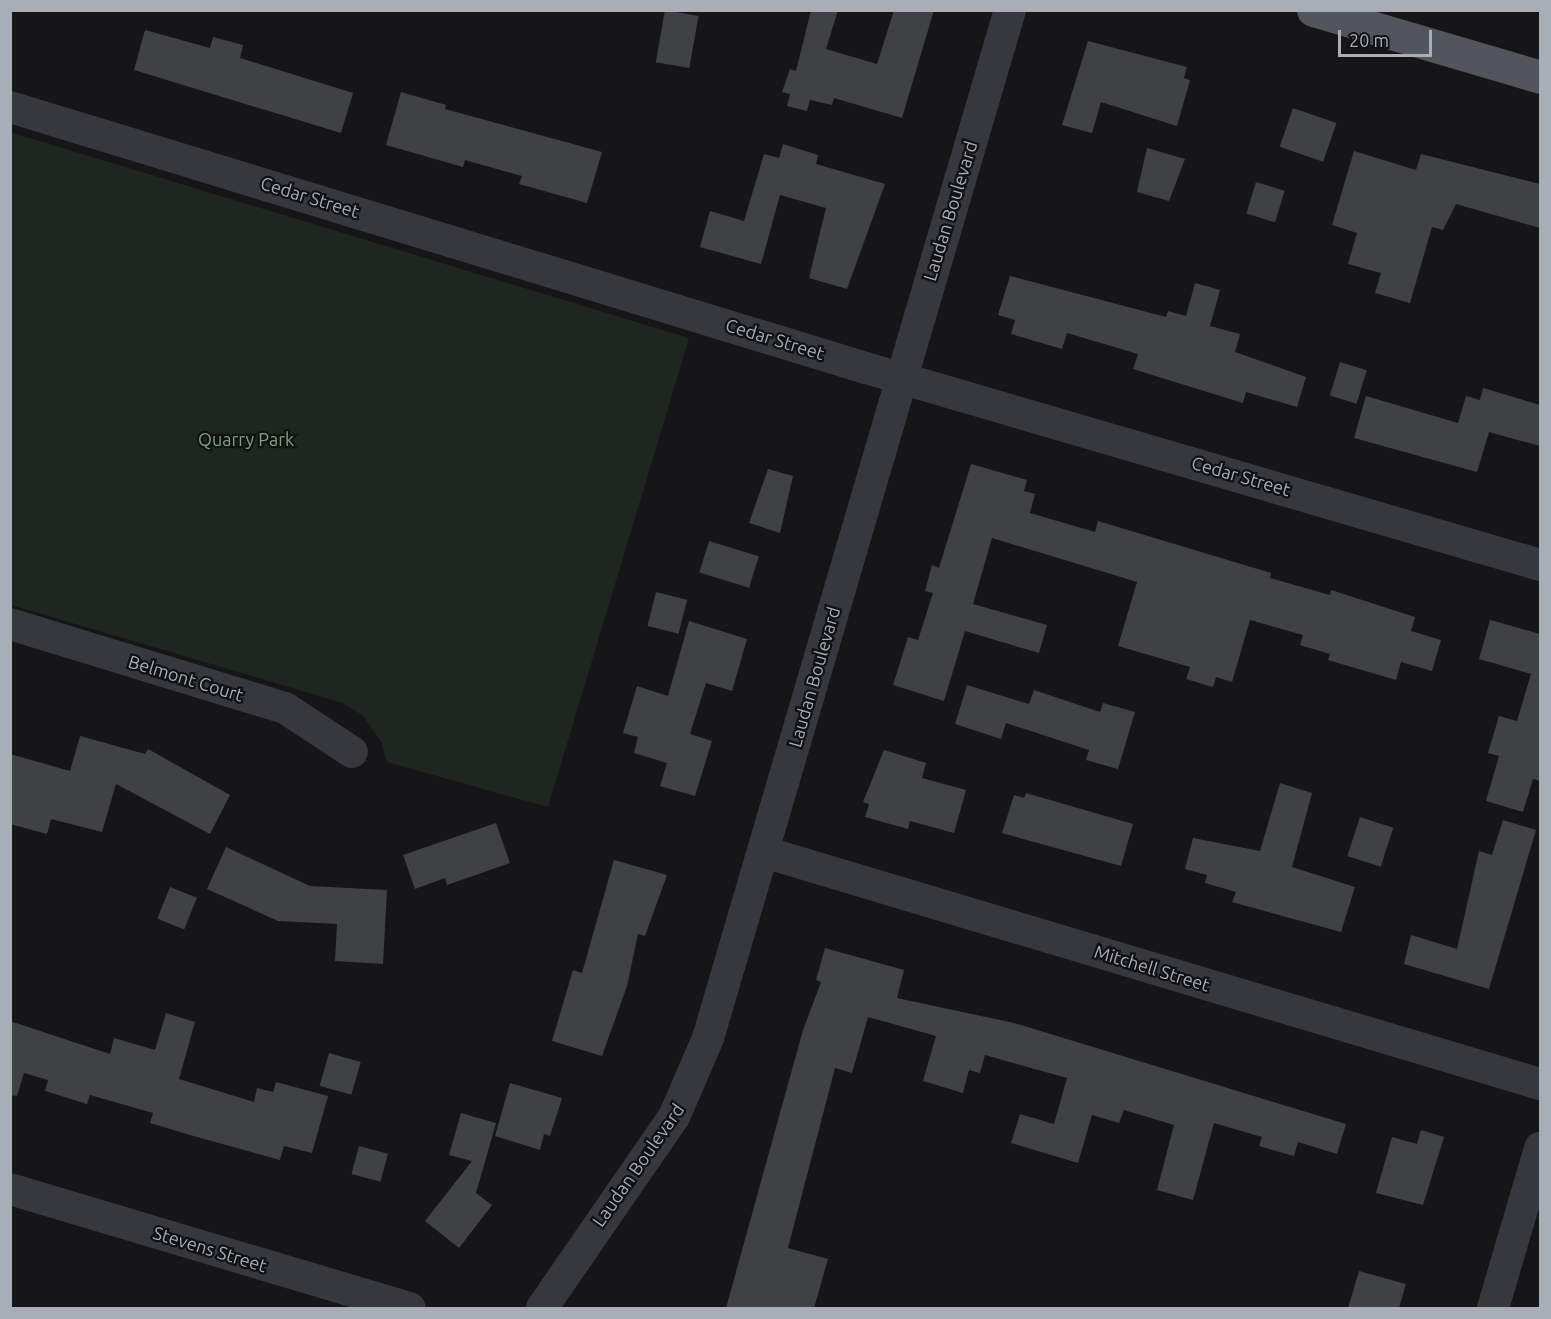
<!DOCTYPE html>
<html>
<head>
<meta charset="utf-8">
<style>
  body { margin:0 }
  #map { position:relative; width:1551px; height:1319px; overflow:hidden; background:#161618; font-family:Ubuntu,sans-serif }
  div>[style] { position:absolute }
  .green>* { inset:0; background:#1e261f }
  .building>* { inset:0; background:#404145; transform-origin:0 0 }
  .minor>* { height:32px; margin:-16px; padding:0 16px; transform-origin:16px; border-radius:16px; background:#37383d }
  .major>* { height:33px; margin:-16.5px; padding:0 16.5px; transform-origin:16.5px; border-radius:16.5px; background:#53555c }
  span { translate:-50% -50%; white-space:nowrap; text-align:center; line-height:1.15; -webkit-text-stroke:4.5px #111113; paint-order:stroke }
  .street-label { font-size:18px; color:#a8adb8 }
  .park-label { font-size:18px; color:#7fa381 }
  .frame { position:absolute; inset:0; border:12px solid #a8adb8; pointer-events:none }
  .scale { position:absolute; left:1338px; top:30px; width:94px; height:27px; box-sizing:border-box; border:3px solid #a8adb8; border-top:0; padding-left:8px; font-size:18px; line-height:21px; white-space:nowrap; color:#a8adb8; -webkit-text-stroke:4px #111113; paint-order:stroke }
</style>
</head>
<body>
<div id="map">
  <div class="green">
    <i style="clip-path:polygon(10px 132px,689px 338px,548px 807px,387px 762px,381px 741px,362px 715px,343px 703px,11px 605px)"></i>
  </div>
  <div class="building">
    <i style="left:665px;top:10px;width:34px;height:53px;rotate:10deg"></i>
    <i style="clip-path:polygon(811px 10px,838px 10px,826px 49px,877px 64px,894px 10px,934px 10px,902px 118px,834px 98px,832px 105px,810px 100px,807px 111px,787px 106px,790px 94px,782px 92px,790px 69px,796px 71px)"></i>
    <i style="clip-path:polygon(145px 30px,210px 48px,213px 37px,243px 45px,240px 58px,353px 93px,341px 133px,134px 70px)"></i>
    <i style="clip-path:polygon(1088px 41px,1187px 67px,1184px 78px,1190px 80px,1177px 126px,1101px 102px,1092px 133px,1062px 125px)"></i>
    <i style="clip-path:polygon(401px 92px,446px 105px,445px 109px,602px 152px,587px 203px,519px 184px,522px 176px,465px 160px,463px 167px,386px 145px)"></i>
    <i style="left:1293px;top:108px;width:46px;height:41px;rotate:19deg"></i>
    <i style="clip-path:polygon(783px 144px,818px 155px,816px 164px,885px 184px,847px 289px,809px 278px,826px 208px,780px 195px,761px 264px,700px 247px,710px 211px,744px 221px,764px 154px,779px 158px)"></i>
    <i style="clip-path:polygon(1147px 148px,1185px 159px,1169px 201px,1137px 192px)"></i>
    <i style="clip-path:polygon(1354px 151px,1416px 170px,1421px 154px,1540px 184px,1540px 228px,1456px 204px,1443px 230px,1432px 227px,1410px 303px,1375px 293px,1381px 273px,1348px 264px,1357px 233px,1332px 225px)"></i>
    <i style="left:1256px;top:182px;width:30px;height:33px;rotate:17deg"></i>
    <i style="clip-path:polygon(1010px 276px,1166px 317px,1168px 311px,1186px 316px,1195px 283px,1220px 290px,1210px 326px,1240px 334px,1235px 352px,1306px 377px,1297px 407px,1246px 392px,1243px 403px,1133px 369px,1138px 354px,1067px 333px,1062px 349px,1011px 334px,1015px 320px,998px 315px)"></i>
    <i style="left:1340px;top:362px;width:28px;height:35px;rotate:17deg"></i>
    <i style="clip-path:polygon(1483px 388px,1540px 405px,1540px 446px,1489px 432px,1477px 472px,1354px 438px,1366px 396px,1458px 423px,1466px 396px,1480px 400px)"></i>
    <i style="clip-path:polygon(971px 464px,1027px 480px,1024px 491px,1035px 494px,1030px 513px,1095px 532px,1098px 521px,1271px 573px,1270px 578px,1330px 595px,1331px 590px,1415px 617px,1411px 631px,1441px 640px,1432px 671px,1401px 662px,1396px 680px,1328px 660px,1330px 654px,1300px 645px,1303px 635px,1250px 620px,1232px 682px,1216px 677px,1213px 687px,1186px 679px,1190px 667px,1118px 646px,1137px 582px,992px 538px,973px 604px,1047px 625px,1039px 653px,965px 631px,944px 701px,893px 685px,908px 637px,918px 640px,933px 593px,925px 591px,932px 565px,939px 568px)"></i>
    <i style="clip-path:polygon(768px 469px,793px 476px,780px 533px,749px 523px)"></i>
    <i style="left:709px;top:541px;width:52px;height:33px;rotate:17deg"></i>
    <i style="left:656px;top:592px;width:32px;height:35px;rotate:14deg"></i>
    <i style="clip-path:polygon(1490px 620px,1540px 634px,1540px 781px,1533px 779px,1523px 812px,1486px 801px,1499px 756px,1488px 753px,1499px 716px,1517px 721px,1531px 674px,1479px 659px)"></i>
    <i style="clip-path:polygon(689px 621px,747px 639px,732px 691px,706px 683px,690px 734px,712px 741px,695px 796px,660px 786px,667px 763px,634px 753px,638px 737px,623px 733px,637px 686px,668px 696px)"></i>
    <i style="clip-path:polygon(967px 685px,1029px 704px,1034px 690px,1100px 712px,1103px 703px,1135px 712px,1118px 769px,1086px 760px,1089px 750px,1006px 723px,1001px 739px,955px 724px)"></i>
    <i style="clip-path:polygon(80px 736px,145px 754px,148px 749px,230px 795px,210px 834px,116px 784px,102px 832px,51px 819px,47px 834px,10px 824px,10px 754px,70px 771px)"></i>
    <i style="clip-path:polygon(884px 750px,926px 763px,922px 778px,966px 790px,954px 833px,910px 821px,908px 829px,865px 817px,869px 804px,863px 802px)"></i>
    <i style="clip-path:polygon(1280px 783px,1312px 793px,1292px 867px,1355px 887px,1341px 932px,1232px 902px,1236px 892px,1205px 883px,1207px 875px,1185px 869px,1193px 838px,1260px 851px)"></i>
    <i style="clip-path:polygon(1026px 793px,1133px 824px,1121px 866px,1002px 833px,1014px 795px,1024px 798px)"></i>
    <i style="left:1360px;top:817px;width:35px;height:41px;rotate:18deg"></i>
    <i style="clip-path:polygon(1503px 820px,1536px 830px,1489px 989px,1404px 964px,1411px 935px,1457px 949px,1479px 851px,1492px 855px)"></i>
    <i style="clip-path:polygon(496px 823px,510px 863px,447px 885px,445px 878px,415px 889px,403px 855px)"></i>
    <i style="clip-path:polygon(226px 847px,310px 886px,387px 890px,383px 964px,335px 961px,337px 924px,278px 921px,207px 889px)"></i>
    <i style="clip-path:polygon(614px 860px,667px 875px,645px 936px,638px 934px,627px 986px,602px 1056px,552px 1041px,573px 970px,582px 973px)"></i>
    <i style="left:170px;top:887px;width:29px;height:34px;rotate:22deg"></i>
    <i style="clip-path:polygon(825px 948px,904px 970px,897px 998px,1014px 1023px,1346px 1124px,1337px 1154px,1298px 1142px,1294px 1156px,1259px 1146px,1262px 1137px,1214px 1123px,1193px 1200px,1157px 1190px,1174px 1125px,1124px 1110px,1119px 1123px,1092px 1115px,1078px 1163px,1011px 1143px,1020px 1114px,1054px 1124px,1067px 1078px,985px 1055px,980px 1073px,969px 1070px,963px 1093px,923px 1081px,936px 1036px,868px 1017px,852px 1073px,835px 1068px,788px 1248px,828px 1259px,814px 1308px,726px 1308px,803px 1030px,821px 982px,816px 980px)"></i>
    <i style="clip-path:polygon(166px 1013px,195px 1022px,179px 1079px,254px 1102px,257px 1088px,273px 1092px,276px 1082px,328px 1096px,312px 1153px,284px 1146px,280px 1160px,197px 1137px,150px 1123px,153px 1113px,90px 1095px,87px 1104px,45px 1091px,48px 1080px,24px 1073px,17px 1096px,10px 1095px,10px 1021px,110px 1054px,114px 1038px,155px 1050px)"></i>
    <i style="left:329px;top:1053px;width:33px;height:34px;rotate:16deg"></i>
    <i style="clip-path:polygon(510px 1083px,562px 1098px,550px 1136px,544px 1134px,540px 1150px,495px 1136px)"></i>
    <i style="clip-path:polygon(461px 1113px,496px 1123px,476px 1193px,492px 1205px,459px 1248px,425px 1221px,472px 1161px,449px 1155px)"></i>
    <i style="clip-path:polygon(1421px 1130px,1444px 1137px,1423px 1205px,1376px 1193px,1392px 1137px,1417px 1144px)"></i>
    <i style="left:359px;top:1146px;width:30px;height:29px;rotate:15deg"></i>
    <i style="clip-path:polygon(1359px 1271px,1406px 1284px,1399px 1308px,1348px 1308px)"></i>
  </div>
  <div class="minor">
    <i style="left:10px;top:107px;width:895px;rotate:16.96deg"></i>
    <i style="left:866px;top:368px;width:702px;rotate:16.29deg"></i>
    <i style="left:10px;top:624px;width:288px;rotate:17deg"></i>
    <i style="left:285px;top:708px;width:80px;rotate:33.3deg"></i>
    <i style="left:764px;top:852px;width:810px;rotate:16.65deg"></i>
    <i style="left:10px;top:1189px;width:417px;rotate:16.6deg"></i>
    <i style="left:542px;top:1308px;width:232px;rotate:-55.4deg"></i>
    <i style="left:674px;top:1117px;width:86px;rotate:-66.7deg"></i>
    <i style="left:708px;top:1038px;width:1071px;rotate:-73.63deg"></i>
    <i style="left:1493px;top:1308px;width:167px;rotate:-73.6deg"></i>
  </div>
  <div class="major">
    <i style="left:1313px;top:10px;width:237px;rotate:16.4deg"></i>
  </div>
  <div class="street-label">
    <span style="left:310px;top:197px;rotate:17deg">Cedar Street</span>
    <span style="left:950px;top:211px;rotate:-73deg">Laudan Boulevard</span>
    <span style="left:775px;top:339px;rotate:17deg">Cedar Street</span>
    <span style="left:1241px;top:476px;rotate:16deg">Cedar Street</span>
    <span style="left:814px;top:677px;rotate:-74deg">Laudan Boulevard</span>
    <span style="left:186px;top:678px;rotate:17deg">Belmont Court</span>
    <span style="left:1152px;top:968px;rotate:17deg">Mitchell Street</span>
    <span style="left:638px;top:1165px;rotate:-55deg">Laudan Boulevard</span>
    <span style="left:210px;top:1249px;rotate:17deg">Stevens Street</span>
  </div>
  <div class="park-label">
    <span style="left:246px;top:439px">Quarry Park</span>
  </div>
  <div class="frame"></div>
  <div class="scale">20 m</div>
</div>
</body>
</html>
